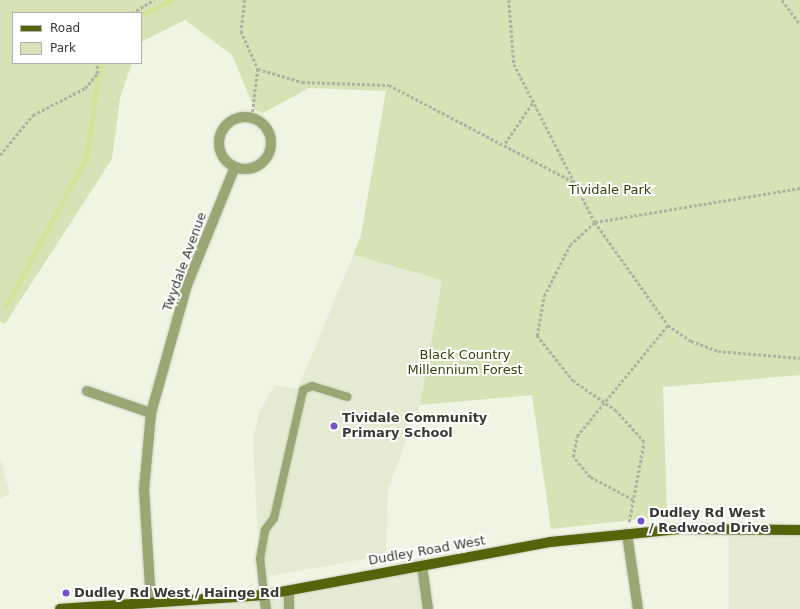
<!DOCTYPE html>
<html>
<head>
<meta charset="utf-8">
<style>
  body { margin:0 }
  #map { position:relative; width:800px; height:609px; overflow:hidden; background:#f0f4e3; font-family:"DejaVu Sans",sans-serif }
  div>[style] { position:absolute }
  .built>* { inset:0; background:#e5ebd3; transform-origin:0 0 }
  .green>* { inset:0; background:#d7e3b6 }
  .stream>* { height:5px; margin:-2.5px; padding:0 2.5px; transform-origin:2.5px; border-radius:2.5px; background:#d2e49a }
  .path>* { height:2.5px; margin-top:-1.25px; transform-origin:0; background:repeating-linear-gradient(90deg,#afb2a5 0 3px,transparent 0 5px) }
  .roads { filter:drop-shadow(0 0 1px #cbcfc0) drop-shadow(0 0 1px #cbcfc0) }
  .lane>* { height:8px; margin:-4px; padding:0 4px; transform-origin:4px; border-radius:4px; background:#9aa674 }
  .street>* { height:10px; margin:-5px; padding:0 5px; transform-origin:5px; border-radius:5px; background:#9aa674 }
  .street>.ring { margin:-5px; padding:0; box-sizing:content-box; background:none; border:10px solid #9aa674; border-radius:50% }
  .primary>* { height:10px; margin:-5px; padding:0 5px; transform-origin:5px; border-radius:5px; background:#55630b }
  .dots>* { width:11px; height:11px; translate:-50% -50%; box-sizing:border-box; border:2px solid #fff; border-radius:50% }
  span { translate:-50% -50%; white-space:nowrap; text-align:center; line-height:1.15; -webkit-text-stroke:4px #fff; paint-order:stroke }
  .park-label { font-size:13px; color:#364008 }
  .street-label { font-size:13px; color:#393a34 }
  .poi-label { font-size:13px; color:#393a34; font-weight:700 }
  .left { translate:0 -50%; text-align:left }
  .legend { position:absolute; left:12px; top:12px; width:130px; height:52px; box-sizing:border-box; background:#fff; border:1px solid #b0b0ae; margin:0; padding:5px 7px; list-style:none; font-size:12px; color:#393a34 }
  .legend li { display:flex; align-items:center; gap:8px; height:20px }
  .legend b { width:20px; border:1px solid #b0b0ae }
</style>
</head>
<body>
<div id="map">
  <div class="built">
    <i style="clip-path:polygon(353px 255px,442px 280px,420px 405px,388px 489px,386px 555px,260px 578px,253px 440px,259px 412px,275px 385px,298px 389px)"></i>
    <i style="clip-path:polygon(0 457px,10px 494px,0 498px)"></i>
    <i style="left:729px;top:529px;width:71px;height:80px"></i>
    <i style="clip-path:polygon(422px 566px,428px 609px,60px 609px,264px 595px)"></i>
  </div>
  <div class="green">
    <i style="clip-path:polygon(0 0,800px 0,800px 375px,663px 387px,667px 516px,551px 529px,532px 395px,420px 405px,442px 280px,353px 255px,361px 235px,386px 91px,309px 88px,263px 113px,255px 110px,232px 55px,185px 20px,141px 42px,141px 13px,13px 13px,13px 63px,132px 63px,120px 98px,112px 159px,5px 324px,0 322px)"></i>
  </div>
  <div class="stream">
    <i style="left:141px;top:15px;width:34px;rotate:-26deg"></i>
    <i style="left:6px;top:306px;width:168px;rotate:-61.6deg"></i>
    <i style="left:86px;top:158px;width:96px;rotate:-81.6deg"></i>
  </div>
  <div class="path">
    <i style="left:245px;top:0;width:31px;rotate:97deg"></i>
    <i style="left:241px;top:31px;width:42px;rotate:65.9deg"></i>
    <i style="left:258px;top:69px;width:49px;rotate:97deg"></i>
    <i style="left:509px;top:0;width:64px;rotate:85.5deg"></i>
    <i style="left:514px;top:64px;width:178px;rotate:62.9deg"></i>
    <i style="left:595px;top:222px;width:126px;rotate:54.7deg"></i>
    <i style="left:668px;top:325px;width:28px;rotate:35deg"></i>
    <i style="left:691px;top:341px;width:29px;rotate:20deg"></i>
    <i style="left:718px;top:351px;width:82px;rotate:4.9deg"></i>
    <i style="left:782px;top:0;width:30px;rotate:53deg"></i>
    <i style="left:132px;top:13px;width:26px;rotate:-31deg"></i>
    <i style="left:258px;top:69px;width:46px;rotate:16.5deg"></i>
    <i style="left:302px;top:82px;width:87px;rotate:2deg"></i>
    <i style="left:389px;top:85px;width:207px;rotate:27.7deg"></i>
    <i style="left:505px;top:143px;width:50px;rotate:-55.7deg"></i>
    <i style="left:0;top:155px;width:52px;rotate:-50.5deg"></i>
    <i style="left:33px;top:115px;width:59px;rotate:-27.4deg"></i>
    <i style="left:85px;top:88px;width:18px;rotate:-49deg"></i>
    <i style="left:97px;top:74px;width:11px;rotate:-90deg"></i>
    <i style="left:633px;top:500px;width:49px;rotate:-151.9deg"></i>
    <i style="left:590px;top:477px;width:26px;rotate:-130deg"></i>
    <i style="left:573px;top:457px;width:21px;rotate:-79deg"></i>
    <i style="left:577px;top:436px;width:144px;rotate:-50.7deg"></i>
    <i style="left:629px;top:522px;width:81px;rotate:-79.4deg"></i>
    <i style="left:644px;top:442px;width:42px;rotate:-132.1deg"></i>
    <i style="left:616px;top:411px;width:52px;rotate:-145.1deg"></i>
    <i style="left:573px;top:381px;width:58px;rotate:-128.7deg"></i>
    <i style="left:537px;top:336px;width:41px;rotate:-80.1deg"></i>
    <i style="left:544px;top:296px;width:57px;rotate:-63deg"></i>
    <i style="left:570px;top:245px;width:34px;rotate:-43deg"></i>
    <i style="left:595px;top:222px;width:208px;rotate:-9.4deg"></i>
  </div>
  <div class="roads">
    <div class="lane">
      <i style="left:264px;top:595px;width:36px;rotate:-96deg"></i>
      <i style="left:260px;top:559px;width:29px;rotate:-80deg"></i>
      <i style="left:265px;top:530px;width:15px;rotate:-53deg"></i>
      <i style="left:274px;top:518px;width:131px;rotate:-77.2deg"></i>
      <i style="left:303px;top:390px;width:10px;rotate:-24deg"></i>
      <i style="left:312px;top:386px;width:37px;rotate:17deg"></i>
    </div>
    <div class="street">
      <i class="ring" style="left:219px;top:117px;width:42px;height:42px"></i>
      <i style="left:87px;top:391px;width:68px;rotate:19deg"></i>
      <i style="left:627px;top:534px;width:76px;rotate:81.7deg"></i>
      <i style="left:422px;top:566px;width:43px;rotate:82.1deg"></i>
      <i style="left:289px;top:592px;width:17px;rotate:90deg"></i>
      <i style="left:264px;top:595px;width:14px;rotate:82deg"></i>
      <i style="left:151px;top:603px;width:113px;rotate:-93.5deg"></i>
      <i style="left:144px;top:490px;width:77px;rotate:-84.8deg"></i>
      <i style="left:151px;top:413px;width:133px;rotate:-74.3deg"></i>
      <i style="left:187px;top:285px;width:127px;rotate:-67.9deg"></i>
    </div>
    <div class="primary">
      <i style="left:60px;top:609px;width:204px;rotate:-3.9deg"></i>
      <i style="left:264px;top:595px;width:291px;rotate:-10.5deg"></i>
      <i style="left:550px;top:542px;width:132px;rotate:-5.7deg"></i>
      <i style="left:681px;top:529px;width:119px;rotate:0.5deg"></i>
    </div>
  </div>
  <div class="dots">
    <i style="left:334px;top:426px;background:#7552cc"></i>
    <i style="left:641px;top:521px;background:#7552cc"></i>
    <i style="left:66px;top:593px;background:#7552cc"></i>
  </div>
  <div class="park-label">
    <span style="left:610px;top:190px">Tividale Park</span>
    <span style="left:465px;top:363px">Black Country<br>Millennium Forest</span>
  </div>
  <div class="street-label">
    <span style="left:185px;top:262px;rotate:-70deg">Twydale Avenue</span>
    <span style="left:427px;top:551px;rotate:-10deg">Dudley Road West</span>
  </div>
  <div class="poi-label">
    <span class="left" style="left:342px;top:426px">Tividale Community<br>Primary School</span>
    <span class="left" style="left:649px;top:521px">Dudley Rd West<br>/ Redwood Drive</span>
    <span class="left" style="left:74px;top:593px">Dudley Rd West / Hainge Rd</span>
  </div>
  <ul class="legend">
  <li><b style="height:5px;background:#55630b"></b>Road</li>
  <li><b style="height:11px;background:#d7e3b6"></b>Park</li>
  </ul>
</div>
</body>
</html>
